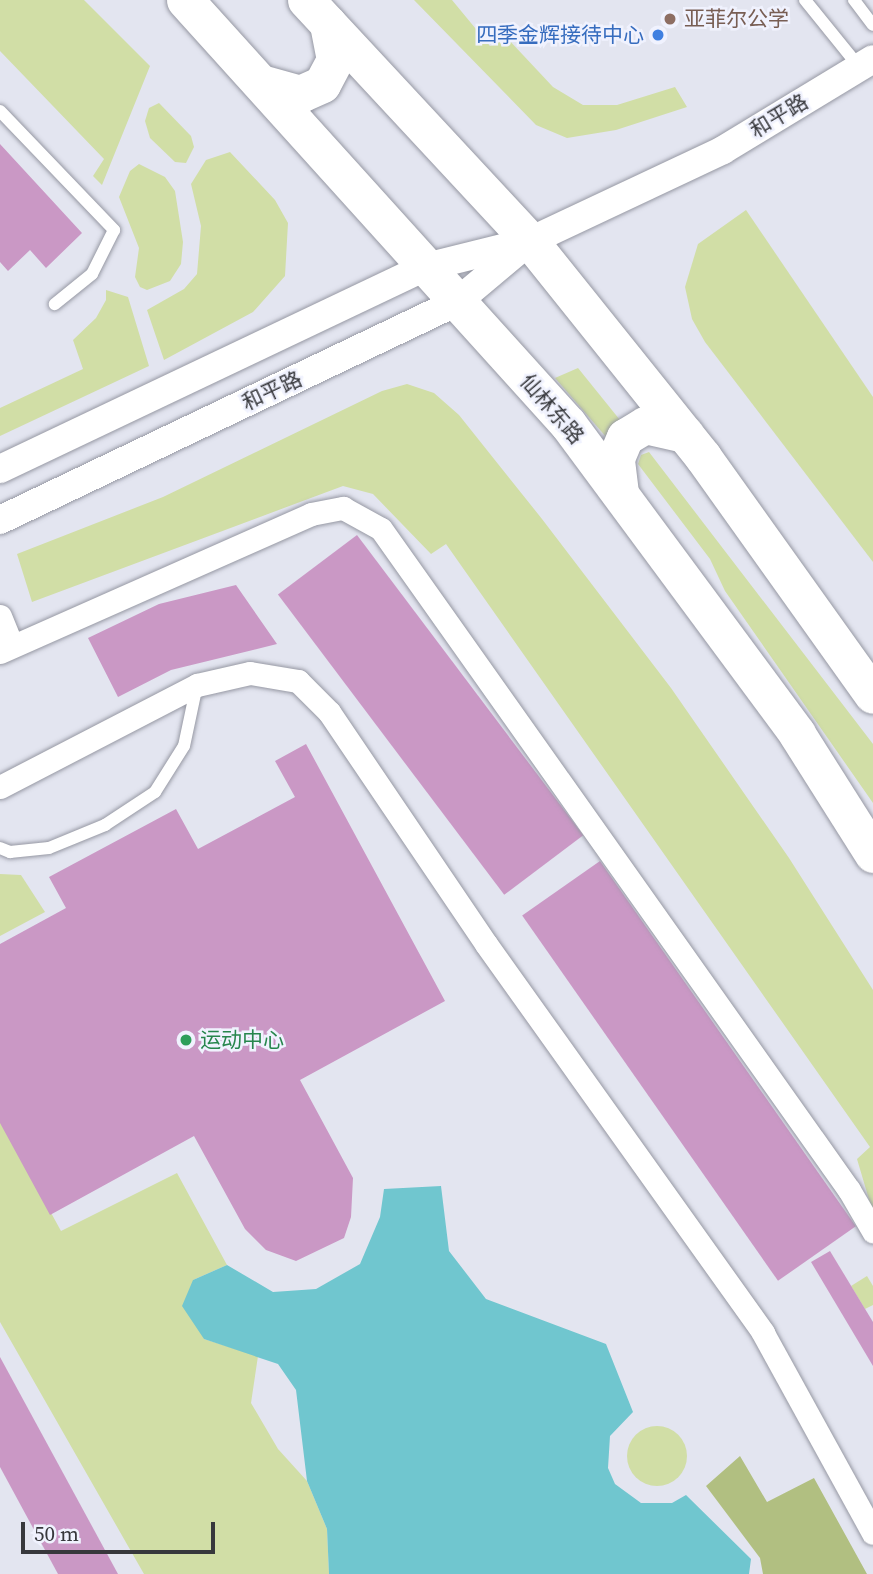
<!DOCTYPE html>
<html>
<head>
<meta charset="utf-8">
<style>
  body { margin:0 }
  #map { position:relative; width:873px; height:1574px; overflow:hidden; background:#e3e5f0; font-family:"Source Serif 4","Noto Sans SC",serif }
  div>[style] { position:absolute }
  .green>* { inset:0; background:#d1dea6 }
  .round { border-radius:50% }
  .forest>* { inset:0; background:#b1bf81 }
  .water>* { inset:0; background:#70c6cf }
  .building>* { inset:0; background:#ca98c5; transform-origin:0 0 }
  .roads { filter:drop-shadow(0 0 2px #9698a3) drop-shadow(0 0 2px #9698a3) }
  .service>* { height:12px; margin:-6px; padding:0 6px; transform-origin:6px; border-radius:6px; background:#fff }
  .minor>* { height:23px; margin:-11.5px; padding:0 11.5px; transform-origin:11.5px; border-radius:11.5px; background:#fff }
  .tertiary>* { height:28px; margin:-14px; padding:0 14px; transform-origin:14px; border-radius:14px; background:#fff }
  .primary>* { height:37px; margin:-18.5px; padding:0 18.5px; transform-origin:18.5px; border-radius:18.5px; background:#fff }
  .dots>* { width:19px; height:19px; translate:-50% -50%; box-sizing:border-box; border:4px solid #f0f2fe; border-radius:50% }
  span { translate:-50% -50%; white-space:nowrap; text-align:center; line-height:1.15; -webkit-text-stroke:5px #f0f2fe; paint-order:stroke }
  .education-label { font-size:21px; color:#785e54 }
  .left { translate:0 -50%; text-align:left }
  .shop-label { font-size:21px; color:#366cbe }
  .right { translate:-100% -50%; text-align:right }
  .street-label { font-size:21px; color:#37383c }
  .leisure-label { font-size:21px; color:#27864d }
  .scale { position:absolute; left:21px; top:1522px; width:194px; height:32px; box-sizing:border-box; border:4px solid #37383c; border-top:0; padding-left:9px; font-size:21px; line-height:24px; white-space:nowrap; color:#37383c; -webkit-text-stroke:5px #f0f2fe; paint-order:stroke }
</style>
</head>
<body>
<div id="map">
  <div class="green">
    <i style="clip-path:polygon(0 0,84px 0,150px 66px,102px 185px,93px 176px,104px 159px,0 51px)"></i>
    <i style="clip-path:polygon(414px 0,452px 0,490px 46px,508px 39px,553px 87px,583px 105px,617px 105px,675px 87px,687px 107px,616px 130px,567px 138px,536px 125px)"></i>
    <i style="clip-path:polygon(159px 103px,191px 136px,194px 147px,186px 163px,175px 162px,150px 138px,145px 121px,149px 108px)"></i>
    <i style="clip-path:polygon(230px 152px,275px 200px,288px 223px,285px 276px,253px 312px,164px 360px,147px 310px,184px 289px,197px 274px,201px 226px,191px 184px,206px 160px)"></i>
    <i style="clip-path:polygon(139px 164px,165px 177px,175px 191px,183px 242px,181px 264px,170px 281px,147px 290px,140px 287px,135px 277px,139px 248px,119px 197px,130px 171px)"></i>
    <i style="clip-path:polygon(746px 210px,873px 397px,873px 562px,705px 342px,692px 319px,685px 287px,698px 244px)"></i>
    <i style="clip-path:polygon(106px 290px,128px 297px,149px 366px,0 436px,0 408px,83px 369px,73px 340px,96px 318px,106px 300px)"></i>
    <i style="clip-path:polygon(578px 368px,624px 425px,607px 438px,555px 378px)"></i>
    <i style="clip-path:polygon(407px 384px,434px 393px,459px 415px,542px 519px,671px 688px,789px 858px,873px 990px,873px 1213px,857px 1159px,870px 1147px,446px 544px,431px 554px,373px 494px,343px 486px,32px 602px,17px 554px,163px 497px,382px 391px)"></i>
    <i style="clip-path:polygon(649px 452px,873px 744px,873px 803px,725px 591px,710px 559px,638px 464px,641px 455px)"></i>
    <i style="clip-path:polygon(0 874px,21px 875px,45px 912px,0 936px)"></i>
    <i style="clip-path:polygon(0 1120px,61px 1231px,177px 1173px,227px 1265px,193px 1280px,204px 1339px,258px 1356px,251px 1403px,278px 1449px,307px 1481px,327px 1529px,329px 1574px,144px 1574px,0 1322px)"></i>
    <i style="clip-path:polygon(867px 1276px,873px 1286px,873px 1305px,865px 1309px,851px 1286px)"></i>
    <i class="round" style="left:627px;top:1426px;width:60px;height:60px"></i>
  </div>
  <div class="forest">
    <i style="clip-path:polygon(740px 1456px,767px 1502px,814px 1478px,867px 1574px,763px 1574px,760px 1558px,706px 1486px)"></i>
  </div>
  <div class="water">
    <i style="clip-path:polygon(441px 1186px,449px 1251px,486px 1299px,606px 1344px,633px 1412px,610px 1436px,608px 1468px,615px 1484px,641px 1503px,672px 1503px,686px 1495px,751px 1559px,749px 1574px,329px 1574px,327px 1529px,307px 1481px,296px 1390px,278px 1364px,204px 1339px,182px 1306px,193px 1280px,227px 1265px,273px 1292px,316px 1289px,360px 1264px,380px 1217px,384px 1189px)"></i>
  </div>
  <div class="building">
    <i style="clip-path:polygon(0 144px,82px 233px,46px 268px,30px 250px,8px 271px,0 262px)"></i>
    <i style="left:357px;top:535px;width:376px;height:99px;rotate:53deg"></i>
    <i style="clip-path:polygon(236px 585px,277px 644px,171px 670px,118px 697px,88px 638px,159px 604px)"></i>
    <i style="clip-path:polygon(306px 744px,445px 1001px,300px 1080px,353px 1178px,351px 1217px,344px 1238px,296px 1261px,266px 1250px,245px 1229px,194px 1136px,50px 1215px,0 1123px,0 944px,66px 908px,49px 877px,176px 809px,198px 849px,295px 797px,275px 761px)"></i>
    <i style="left:600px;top:861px;width:446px;height:95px;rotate:55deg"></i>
    <i style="clip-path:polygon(830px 1251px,873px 1322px,873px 1366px,811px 1262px)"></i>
    <i style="clip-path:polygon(0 1357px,118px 1574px,58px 1574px,0 1467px)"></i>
  </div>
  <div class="roads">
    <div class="service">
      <i style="left:805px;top:0;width:87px;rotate:51deg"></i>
      <i style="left:854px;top:0;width:31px;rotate:53deg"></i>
      <i style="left:0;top:111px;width:165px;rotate:46.2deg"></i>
      <i style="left:114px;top:230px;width:49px;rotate:116.6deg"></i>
      <i style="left:92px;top:274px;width:48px;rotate:141deg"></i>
      <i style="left:0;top:848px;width:11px;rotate:22deg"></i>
      <i style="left:10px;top:852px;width:39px;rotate:-6deg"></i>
      <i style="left:49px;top:848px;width:61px;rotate:-22.3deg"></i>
      <i style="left:105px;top:825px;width:60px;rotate:-33.4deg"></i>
      <i style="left:155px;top:792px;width:54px;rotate:-57.8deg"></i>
      <i style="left:184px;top:746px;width:62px;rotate:-78deg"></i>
    </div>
    <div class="minor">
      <i style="left:0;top:616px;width:32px;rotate:68deg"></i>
      <i style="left:0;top:652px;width:340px;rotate:-23.9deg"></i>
      <i style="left:311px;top:514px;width:33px;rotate:-11deg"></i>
      <i style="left:343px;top:508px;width:43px;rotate:28.9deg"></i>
      <i style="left:381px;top:529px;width:810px;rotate:54.7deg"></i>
      <i style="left:849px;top:1190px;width:48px;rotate:59.7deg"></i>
      <i style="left:0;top:787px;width:222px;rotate:-27.4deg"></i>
      <i style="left:197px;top:685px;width:54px;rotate:-12.8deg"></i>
      <i style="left:250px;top:673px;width:49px;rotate:9.5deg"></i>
      <i style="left:298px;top:681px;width:44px;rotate:45deg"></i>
      <i style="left:329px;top:712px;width:280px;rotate:55.9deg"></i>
      <i style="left:486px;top:944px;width:478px;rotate:54.5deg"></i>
      <i style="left:763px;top:1333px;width:228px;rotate:61.2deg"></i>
    </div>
    <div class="tertiary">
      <i style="left:0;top:469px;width:471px;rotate:-25.4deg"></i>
      <i style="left:426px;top:267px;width:107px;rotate:-14deg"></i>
      <i style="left:530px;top:241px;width:213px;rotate:-25.2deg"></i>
      <i style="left:723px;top:150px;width:175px;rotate:-31.2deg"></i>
      <i style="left:0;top:520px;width:506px;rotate:-25.5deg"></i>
      <i style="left:457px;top:302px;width:89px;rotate:-40deg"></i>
    </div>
    <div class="primary">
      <i style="left:185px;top:0;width:571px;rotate:47.91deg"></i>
      <i style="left:568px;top:424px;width:385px;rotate:53.5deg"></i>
      <i style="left:797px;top:734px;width:142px;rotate:57.7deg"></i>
      <i style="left:306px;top:0;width:329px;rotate:47.1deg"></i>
      <i style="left:530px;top:241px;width:277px;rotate:51.3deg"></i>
      <i style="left:703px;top:457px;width:292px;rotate:54.5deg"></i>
      <i style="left:261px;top:83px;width:41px;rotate:15.8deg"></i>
      <i style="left:300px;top:94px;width:24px;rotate:-24deg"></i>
      <i style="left:322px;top:84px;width:27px;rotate:-62deg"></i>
      <i style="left:335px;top:60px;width:37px;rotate:-101deg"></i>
      <i style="left:620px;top:493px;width:35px;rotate:-97deg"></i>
      <i style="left:616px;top:458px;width:23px;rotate:-67deg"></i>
      <i style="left:625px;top:437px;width:23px;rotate:-31deg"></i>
      <i style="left:645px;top:425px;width:41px;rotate:12.7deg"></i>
    </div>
  </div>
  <div class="dots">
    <i style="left:670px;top:19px;background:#8d6e63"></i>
    <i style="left:658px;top:35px;background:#3f7fe0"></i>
    <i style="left:186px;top:1040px;background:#2e9e5b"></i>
  </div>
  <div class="education-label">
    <span class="left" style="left:684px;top:19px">亚菲尔公学</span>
  </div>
  <div class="shop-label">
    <span class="right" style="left:644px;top:35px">四季金辉接待中心</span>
  </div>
  <div class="street-label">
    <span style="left:779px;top:116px;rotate:-31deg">和平路</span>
    <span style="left:272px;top:391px;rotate:-25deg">和平路</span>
    <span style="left:552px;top:409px;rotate:49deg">仙林东路</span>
  </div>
  <div class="leisure-label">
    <span class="left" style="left:200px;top:1040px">运动中心</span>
  </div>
  <div class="scale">50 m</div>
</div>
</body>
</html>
